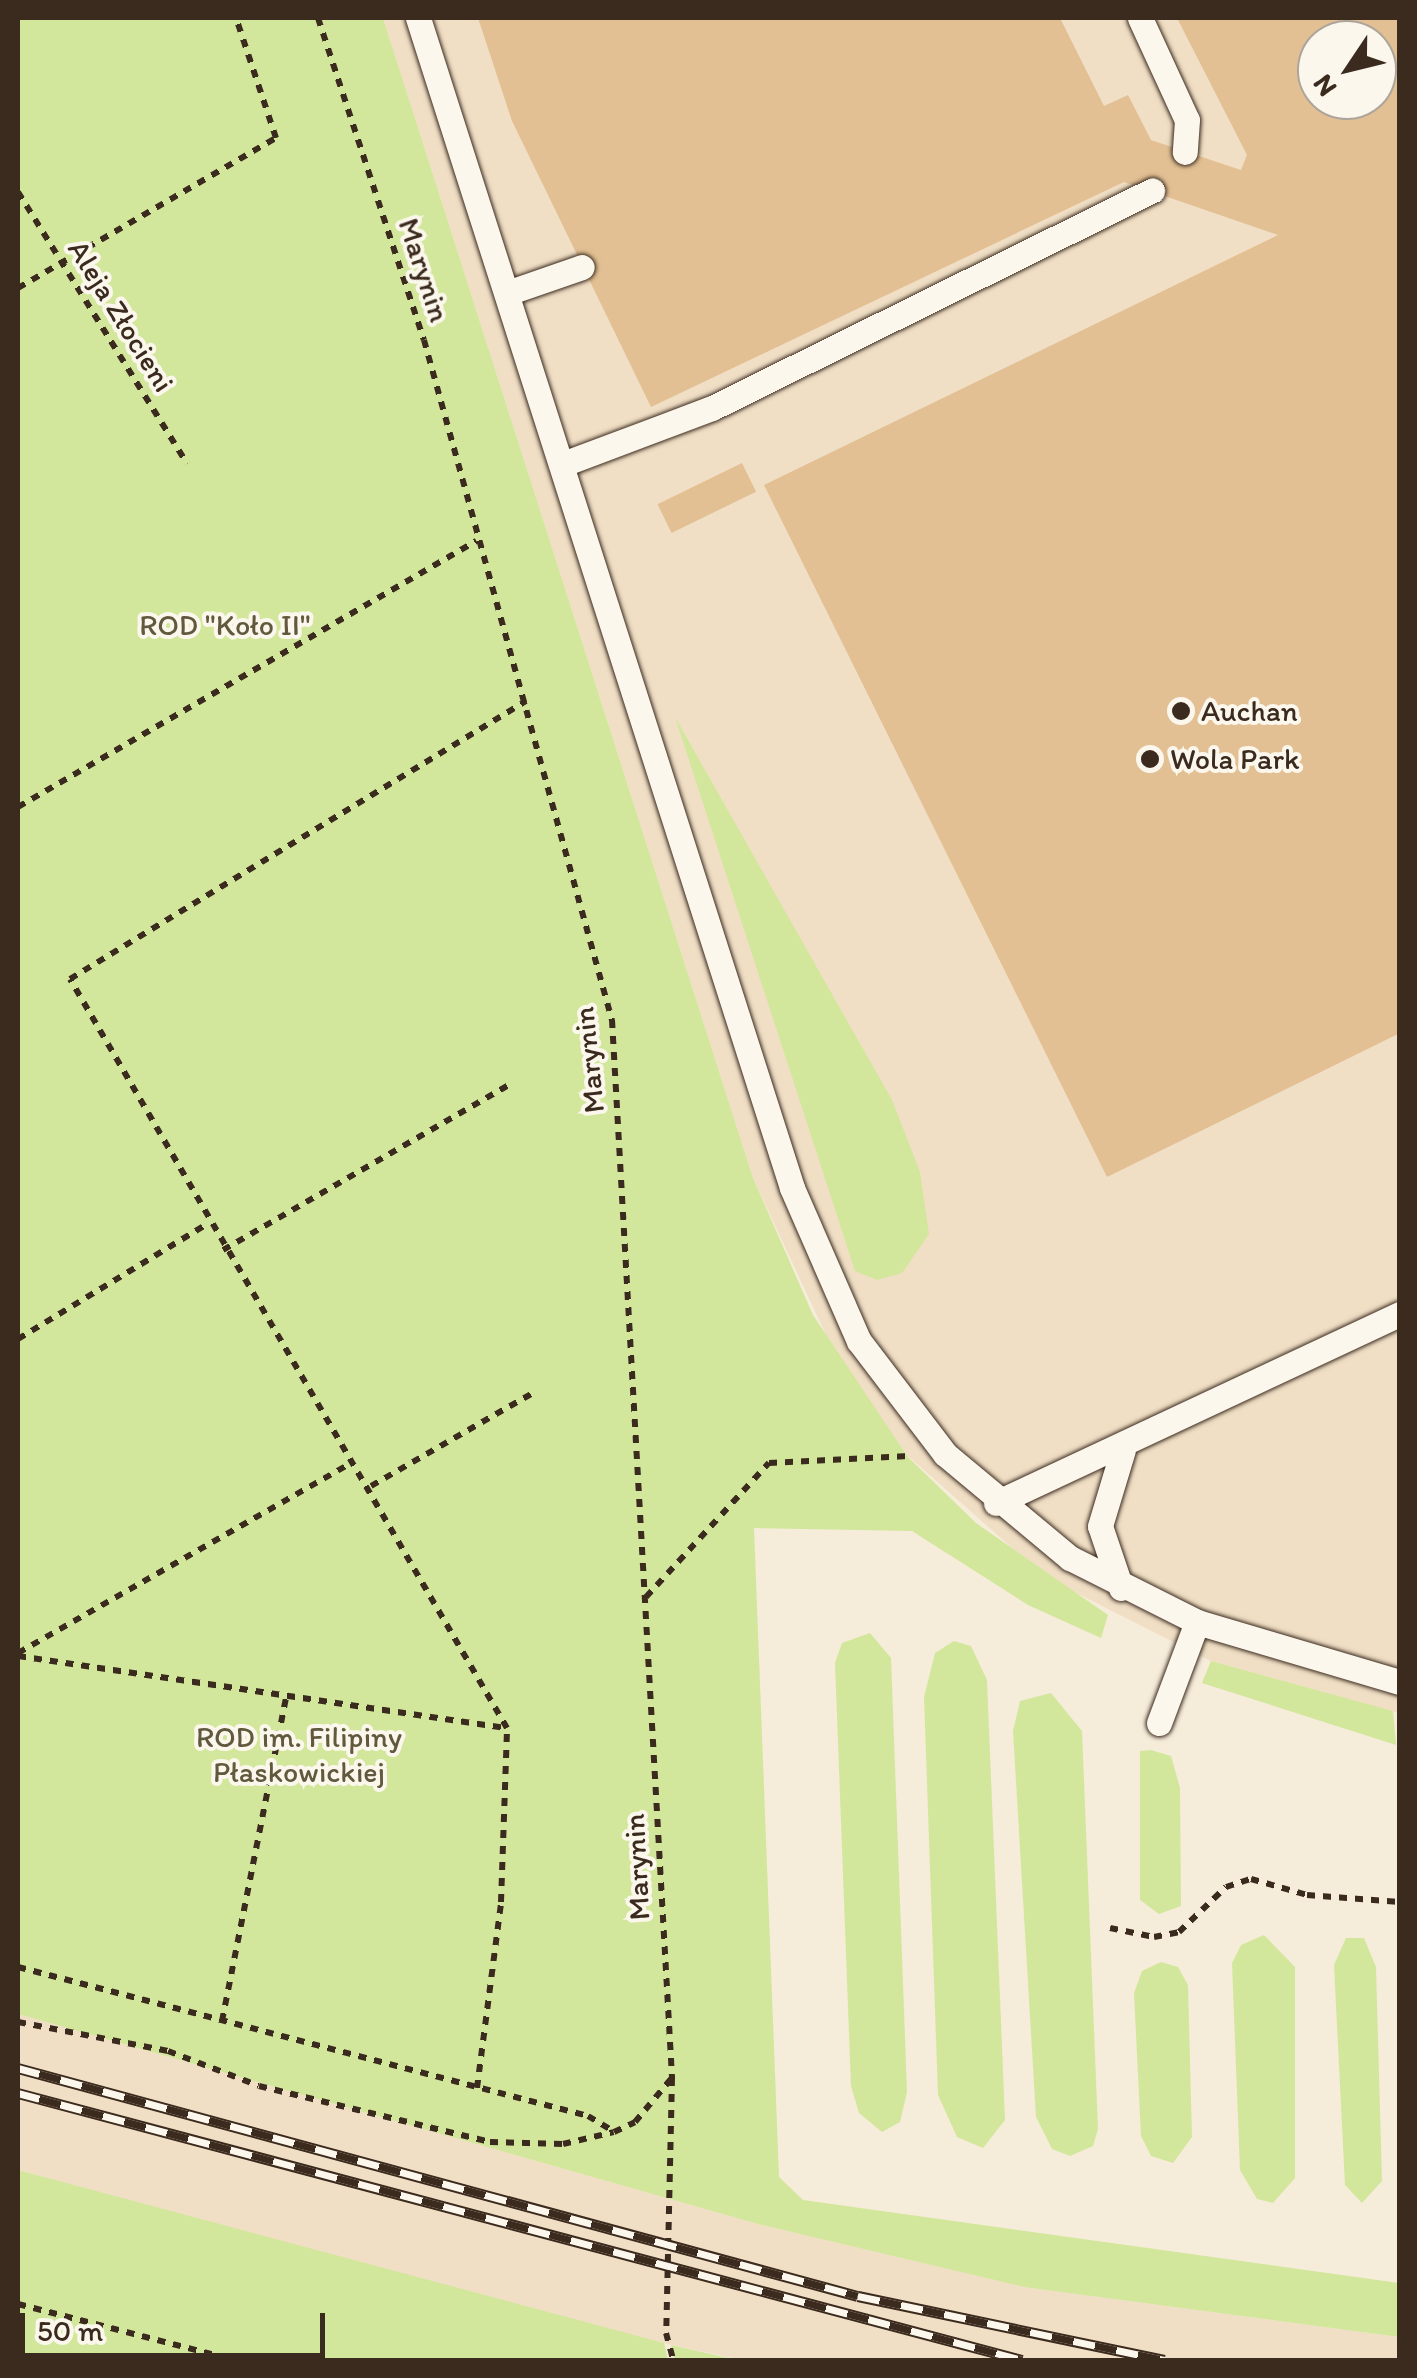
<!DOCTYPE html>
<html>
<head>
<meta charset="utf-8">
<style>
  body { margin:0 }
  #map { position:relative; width:1417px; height:2378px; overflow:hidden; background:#f6ecda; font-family:Itim,sans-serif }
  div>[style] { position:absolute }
  .built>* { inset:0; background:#f0dfc5 }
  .green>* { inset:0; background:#d2e79b }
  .building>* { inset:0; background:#e2c094; transform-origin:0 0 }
  .path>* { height:6px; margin-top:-3px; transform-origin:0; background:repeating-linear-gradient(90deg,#3b2a1e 0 8px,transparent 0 16px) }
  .roads { filter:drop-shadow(0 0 2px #3b2a1e) drop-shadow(0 0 2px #3b2a1e) }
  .lane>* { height:25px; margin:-12.5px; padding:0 12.5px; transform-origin:12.5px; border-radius:12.5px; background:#fbf7ec }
  .rail>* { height:11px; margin-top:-5.5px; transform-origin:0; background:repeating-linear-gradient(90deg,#fbf7ec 0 22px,#3b2a1e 0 44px); box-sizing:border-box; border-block:2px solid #3b2a1e }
  .dots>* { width:28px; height:28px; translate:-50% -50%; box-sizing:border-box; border:5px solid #fbf7ec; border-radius:50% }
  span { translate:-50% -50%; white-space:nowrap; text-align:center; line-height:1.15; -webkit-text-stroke:8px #fbf7ec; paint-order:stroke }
  .street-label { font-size:30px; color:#3b2a1e }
  .park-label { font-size:30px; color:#61593d }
  .poi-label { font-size:30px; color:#3b2a1e }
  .left { translate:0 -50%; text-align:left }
  .frame { position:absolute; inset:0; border:20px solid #3b2a1e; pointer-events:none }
  .north { position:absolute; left:1297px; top:20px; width:100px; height:100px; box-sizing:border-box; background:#fbf7ec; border:2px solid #aea59a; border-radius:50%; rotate:235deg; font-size:28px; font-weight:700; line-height:40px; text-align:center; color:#3b2a1e }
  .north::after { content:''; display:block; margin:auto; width:35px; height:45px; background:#3b2a1e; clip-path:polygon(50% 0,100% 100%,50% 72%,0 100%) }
  .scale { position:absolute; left:20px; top:2313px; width:305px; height:45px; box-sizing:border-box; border:5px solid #3b2a1e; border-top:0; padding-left:12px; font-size:30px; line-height:35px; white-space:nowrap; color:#3b2a1e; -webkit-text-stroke:8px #fbf7ec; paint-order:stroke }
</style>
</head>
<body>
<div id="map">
  <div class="built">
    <i style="clip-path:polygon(evenodd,383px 18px,1399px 18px,1399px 1713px,1211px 1661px,1045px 1577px,908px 1456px,839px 1363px,753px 1178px,383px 18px,1317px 40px,1377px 40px,1377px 100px,1317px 100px,1317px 40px)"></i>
    <i style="clip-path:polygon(18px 2014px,758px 2224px,1025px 2287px,1399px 2337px,1399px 2360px,741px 2360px,603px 2330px,18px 2170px)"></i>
  </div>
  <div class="green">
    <i style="clip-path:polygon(18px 18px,383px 18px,753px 1178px,813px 1315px,908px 1457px,976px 1523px,1108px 1615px,1101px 1638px,1028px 1605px,912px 1531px,754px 1528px,779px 2177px,803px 2200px,1399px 2283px,1399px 2337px,1024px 2287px,758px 2224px,18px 2014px)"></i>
    <i style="clip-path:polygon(675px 717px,892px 1100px,920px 1172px,929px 1234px,902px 1273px,877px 1280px,855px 1271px)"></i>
    <i style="clip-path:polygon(870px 1633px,891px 1658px,907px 2092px,900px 2122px,882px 2132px,859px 2113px,851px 2086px,835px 1663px,842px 1643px)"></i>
    <i style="clip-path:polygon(954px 1641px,971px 1646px,987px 1680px,1005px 2120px,983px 2148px,957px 2137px,938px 2095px,924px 1697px,935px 1653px)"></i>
    <i style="clip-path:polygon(1211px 1661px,1393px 1711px,1396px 1745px,1202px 1683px)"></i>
    <i style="clip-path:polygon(1051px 1693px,1082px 1731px,1098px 2129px,1093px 2146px,1070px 2156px,1052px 2149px,1036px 2117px,1013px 1731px,1020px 1701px)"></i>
    <i style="clip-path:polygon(1151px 1750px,1171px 1756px,1180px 1788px,1181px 1906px,1159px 1914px,1140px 1900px,1140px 1751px)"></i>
    <i style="clip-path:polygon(1264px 1935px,1295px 1967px,1295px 2178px,1273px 2203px,1257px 2199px,1240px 2170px,1232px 1963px,1241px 1945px)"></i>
    <i style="clip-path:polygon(1346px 1938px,1364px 1938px,1376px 1967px,1382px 2181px,1362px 2203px,1345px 2185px,1334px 1965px)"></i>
    <i style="clip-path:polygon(1161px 1962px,1178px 1967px,1188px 1985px,1192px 2137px,1173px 2163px,1151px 2156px,1141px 2136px,1134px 1993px,1142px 1971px)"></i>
    <i style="clip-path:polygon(18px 2170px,664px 2343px,668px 2360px,18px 2360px)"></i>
    <i style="clip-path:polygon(671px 2345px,733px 2359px,741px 2360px,675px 2360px)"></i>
  </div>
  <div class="building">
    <i style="clip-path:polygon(evenodd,478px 18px,1060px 18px,1104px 106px,1128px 95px,1151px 140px,1241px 170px,1247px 155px,1177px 18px,1400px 18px,1400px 1033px,1107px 1177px,764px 485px,1278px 235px,1124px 182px,651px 407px,512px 121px,478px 18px,1317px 40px,1377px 40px,1377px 100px,1317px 100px,1317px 40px)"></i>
    <i style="left:742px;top:463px;width:32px;height:94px;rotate:64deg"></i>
  </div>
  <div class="path">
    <i style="left:318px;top:18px;width:339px;rotate:71.8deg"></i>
    <i style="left:424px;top:340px;width:706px;rotate:74.55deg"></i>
    <i style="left:612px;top:1020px;width:1060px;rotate:86.75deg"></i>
    <i style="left:672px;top:2078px;width:255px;rotate:91.3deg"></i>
    <i style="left:666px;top:2333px;width:28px;rotate:75deg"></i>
    <i style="left:18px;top:192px;width:320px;rotate:58.1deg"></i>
    <i style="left:18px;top:288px;width:298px;rotate:-30.2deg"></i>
    <i style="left:276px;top:138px;width:126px;rotate:-108.4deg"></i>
    <i style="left:18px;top:807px;width:530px;rotate:-30.15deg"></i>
    <i style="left:223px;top:1250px;width:334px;rotate:-30deg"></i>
    <i style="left:18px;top:1339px;width:221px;rotate:-31.3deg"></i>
    <i style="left:371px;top:1486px;width:190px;rotate:-29.9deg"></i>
    <i style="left:646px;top:1597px;width:182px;rotate:-47.5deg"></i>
    <i style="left:769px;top:1463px;width:140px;rotate:-2.9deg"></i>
    <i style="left:18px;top:1653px;width:387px;rotate:-29.7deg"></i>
    <i style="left:18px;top:1656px;width:493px;rotate:8.4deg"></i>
    <i style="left:1110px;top:1928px;width:45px;rotate:11.6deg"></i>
    <i style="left:1154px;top:1937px;width:25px;rotate:-11deg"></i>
    <i style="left:1179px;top:1932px;width:65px;rotate:-43.8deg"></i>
    <i style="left:1226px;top:1887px;width:26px;rotate:-18deg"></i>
    <i style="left:1251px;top:1879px;width:58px;rotate:15.9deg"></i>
    <i style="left:1307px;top:1895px;width:93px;rotate:4.3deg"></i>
    <i style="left:18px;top:1967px;width:589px;rotate:14.65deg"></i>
    <i style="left:588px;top:2116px;width:29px;rotate:31deg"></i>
    <i style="left:222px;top:2021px;width:333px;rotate:-78.8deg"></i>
    <i style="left:18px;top:2022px;width:153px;rotate:10.9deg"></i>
    <i style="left:168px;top:2051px;width:97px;rotate:21deg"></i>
    <i style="left:259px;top:2086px;width:238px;rotate:13.6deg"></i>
    <i style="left:490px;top:2142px;width:73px;rotate:1.6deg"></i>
    <i style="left:563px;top:2144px;width:52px;rotate:-13.2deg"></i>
    <i style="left:614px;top:2132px;width:23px;rotate:-25deg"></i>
    <i style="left:635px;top:2122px;width:56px;rotate:-50.1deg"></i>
    <i style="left:477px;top:2088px;width:188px;rotate:-82.6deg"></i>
    <i style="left:501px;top:1902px;width:174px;rotate:-88deg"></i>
    <i style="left:507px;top:1728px;width:867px;rotate:-120.26deg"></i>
    <i style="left:70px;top:979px;width:534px;rotate:-31.37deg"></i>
    <i style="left:18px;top:2304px;width:224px;rotate:14.5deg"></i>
  </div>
  <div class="roads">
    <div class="lane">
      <i style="left:418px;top:18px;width:1228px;rotate:72.27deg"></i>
      <i style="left:792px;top:1188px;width:167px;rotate:66.4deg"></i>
      <i style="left:859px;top:1341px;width:142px;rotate:52.7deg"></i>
      <i style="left:945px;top:1454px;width:163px;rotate:39.8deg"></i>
      <i style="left:1070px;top:1558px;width:142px;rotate:26.7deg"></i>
      <i style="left:1197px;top:1622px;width:212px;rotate:16.5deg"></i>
      <i style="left:1140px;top:18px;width:112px;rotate:65.3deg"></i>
      <i style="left:1187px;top:120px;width:32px;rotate:94deg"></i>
      <i style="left:507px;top:293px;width:79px;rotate:-19.1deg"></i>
      <i style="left:563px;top:464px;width:159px;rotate:-20.6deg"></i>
      <i style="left:712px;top:408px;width:491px;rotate:-26.3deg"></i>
      <i style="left:996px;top:1503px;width:446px;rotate:-25.1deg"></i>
      <i style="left:1121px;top:1588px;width:65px;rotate:-108.7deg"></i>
      <i style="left:1100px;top:1526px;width:79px;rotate:-73.2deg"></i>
      <i style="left:1159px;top:1723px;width:108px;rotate:-69.4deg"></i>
    </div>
  </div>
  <div class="rail">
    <i style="left:18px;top:2068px;width:870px;rotate:15.19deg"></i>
    <i style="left:858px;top:2296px;width:313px;rotate:11.8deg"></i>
    <i style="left:18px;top:2093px;width:1039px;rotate:14.89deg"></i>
  </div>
  <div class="dots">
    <i style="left:1181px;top:711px;background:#3b2a1e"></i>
    <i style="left:1150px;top:759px;background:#3b2a1e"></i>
  </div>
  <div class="street-label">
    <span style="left:424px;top:270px;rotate:72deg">Marynin</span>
    <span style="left:121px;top:316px;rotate:58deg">Aleja Złocieni</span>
    <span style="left:589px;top:1060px;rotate:-96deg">Marynin</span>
    <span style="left:637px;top:1867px;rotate:-93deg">Marynin</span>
  </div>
  <div class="park-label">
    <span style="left:225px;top:625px">ROD "Koło II"</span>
    <span style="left:299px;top:1754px">ROD im. Filipiny<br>Płaskowickiej</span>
  </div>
  <div class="poi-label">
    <span class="left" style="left:1201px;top:711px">Auchan</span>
    <span class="left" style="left:1170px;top:759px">Wola Park</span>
  </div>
  <div class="frame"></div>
  <div class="north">N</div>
  <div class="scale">50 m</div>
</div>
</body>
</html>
